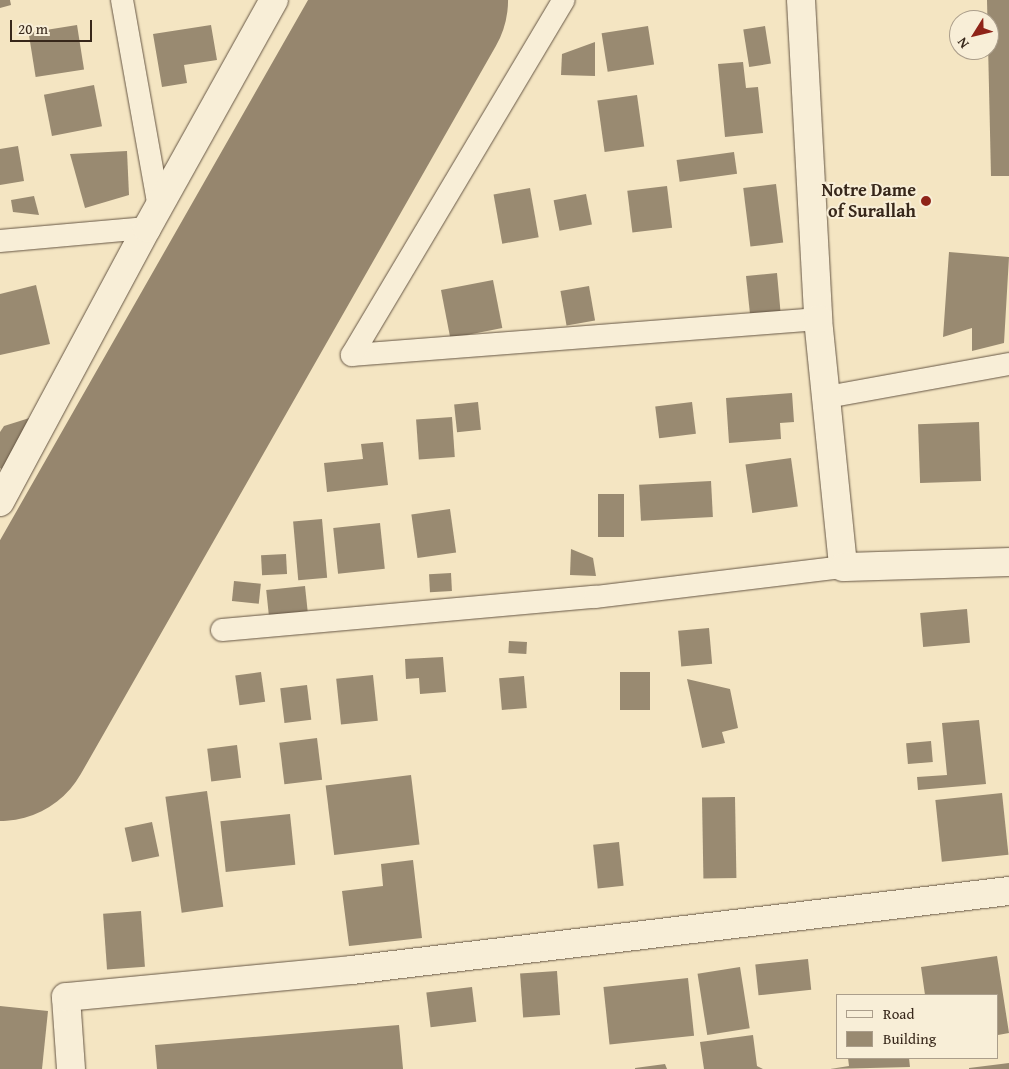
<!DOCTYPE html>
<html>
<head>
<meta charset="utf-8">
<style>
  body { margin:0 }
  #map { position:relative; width:1009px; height:1069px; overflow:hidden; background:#f4e5c2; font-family:"Gentium Book Plus",serif }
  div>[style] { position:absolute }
  .runway>* { height:186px; margin:-93px; padding:0 93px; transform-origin:93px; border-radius:93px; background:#96866e }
  .building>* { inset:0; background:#998a71; transform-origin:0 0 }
  .roads { filter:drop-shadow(0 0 1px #665644) drop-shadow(0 0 1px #665644) }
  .minor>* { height:22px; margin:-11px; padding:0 11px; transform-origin:11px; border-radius:11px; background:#f8eed7 }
  .tertiary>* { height:28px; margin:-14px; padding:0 14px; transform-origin:14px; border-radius:14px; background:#f8eed7 }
  .dots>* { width:14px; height:14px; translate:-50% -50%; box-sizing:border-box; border:2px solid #f8eed7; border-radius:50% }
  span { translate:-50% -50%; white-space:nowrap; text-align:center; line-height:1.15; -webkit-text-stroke:4px #f8eed7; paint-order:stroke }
  .poi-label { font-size:18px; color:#37271a; font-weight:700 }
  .right { translate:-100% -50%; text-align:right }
  .legend { position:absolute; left:836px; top:994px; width:162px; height:65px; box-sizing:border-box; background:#f8eed7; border:1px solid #ab9e8b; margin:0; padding:6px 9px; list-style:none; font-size:15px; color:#37271a }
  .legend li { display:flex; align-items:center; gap:10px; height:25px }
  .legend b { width:25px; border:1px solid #ab9e8b }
  .north { position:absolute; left:949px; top:10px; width:50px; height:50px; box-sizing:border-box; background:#f8eed7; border:1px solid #ab9e8b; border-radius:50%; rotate:234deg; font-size:14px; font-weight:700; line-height:20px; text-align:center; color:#37271a }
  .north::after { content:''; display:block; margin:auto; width:18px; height:22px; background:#8f2418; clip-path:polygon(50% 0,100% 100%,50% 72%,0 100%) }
  .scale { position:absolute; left:10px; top:20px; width:82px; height:22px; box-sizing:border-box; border:2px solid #37271a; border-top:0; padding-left:6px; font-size:15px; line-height:18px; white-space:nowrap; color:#37271a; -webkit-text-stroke:4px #f8eed7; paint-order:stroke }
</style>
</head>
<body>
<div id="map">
  <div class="runway">
    <i style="left:0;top:728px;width:838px;rotate:-60.31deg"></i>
  </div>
  <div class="building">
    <i style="clip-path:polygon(0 0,10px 0,11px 5px,0 8px)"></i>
    <i style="clip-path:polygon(987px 0,1009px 0,1009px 176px,991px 176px)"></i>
    <i style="left:77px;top:25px;width:45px;height:49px;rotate:81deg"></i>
    <i style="clip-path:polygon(211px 25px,217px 60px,184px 65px,187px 83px,162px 87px,153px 34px)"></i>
    <i style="left:648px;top:26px;width:39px;height:47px;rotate:81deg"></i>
    <i style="left:765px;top:26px;width:38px;height:22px;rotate:81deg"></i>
    <i style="clip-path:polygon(595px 42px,595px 76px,561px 75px,562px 54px)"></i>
    <i style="clip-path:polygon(743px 62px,746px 88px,758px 87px,763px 133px,725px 137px,718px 64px)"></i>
    <i style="left:94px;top:85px;width:42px;height:51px;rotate:79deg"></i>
    <i style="left:637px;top:95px;width:52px;height:40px;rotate:82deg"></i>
    <i style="clip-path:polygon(18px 146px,24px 181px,0 185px,0 149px)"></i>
    <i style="clip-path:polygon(127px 151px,129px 195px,85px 208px,70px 154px)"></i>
    <i style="left:734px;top:152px;width:22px;height:58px;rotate:82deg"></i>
    <i style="left:776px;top:184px;width:59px;height:33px;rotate:83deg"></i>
    <i style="left:667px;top:186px;width:42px;height:40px;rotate:83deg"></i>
    <i style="left:530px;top:188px;width:50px;height:37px;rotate:80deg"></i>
    <i style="left:586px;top:194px;width:31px;height:33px;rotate:79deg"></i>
    <i style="clip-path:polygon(34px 196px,39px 215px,13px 212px,11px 200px)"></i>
    <i style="clip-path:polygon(949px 252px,1009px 257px,1004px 343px,972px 351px,972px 328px,943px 337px)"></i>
    <i style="clip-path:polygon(777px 273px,781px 317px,750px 314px,746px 276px)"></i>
    <i style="left:493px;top:280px;width:49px;height:53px;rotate:79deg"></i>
    <i style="clip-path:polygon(36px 285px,50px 344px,0 355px,0 294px)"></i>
    <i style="left:589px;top:286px;width:35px;height:29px;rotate:80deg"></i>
    <i style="clip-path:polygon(792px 393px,794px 422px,780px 423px,781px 439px,729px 443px,726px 398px)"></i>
    <i style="left:478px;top:402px;width:28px;height:24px;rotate:84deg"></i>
    <i style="left:692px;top:402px;width:32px;height:37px;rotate:83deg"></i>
    <i style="clip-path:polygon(39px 415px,7px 472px,0 468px,0 432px,4px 426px)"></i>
    <i style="left:452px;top:417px;width:40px;height:36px;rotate:86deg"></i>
    <i style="left:979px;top:422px;width:59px;height:61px;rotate:88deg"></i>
    <i style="clip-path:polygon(383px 442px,388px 485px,327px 492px,324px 463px,363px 459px,361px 444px)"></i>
    <i style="left:791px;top:458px;width:49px;height:46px;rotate:82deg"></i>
    <i style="left:711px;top:481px;width:36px;height:72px;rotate:87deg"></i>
    <i style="left:598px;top:494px;width:26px;height:43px"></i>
    <i style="left:450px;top:509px;width:44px;height:39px;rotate:82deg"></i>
    <i style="left:322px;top:519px;width:59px;height:29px;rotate:85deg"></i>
    <i style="left:380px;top:523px;width:46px;height:47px;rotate:84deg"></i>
    <i style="clip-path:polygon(571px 549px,593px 558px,596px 576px,570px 575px)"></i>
    <i style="left:286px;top:554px;width:20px;height:25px;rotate:87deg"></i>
    <i style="left:451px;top:573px;width:18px;height:22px;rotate:87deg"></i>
    <i style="left:234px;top:581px;width:27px;height:20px;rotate:6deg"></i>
    <i style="left:305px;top:586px;width:28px;height:39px;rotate:84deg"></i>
    <i style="left:967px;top:609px;width:34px;height:47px;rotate:85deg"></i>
    <i style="left:709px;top:628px;width:36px;height:31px;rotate:85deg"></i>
    <i style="left:509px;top:641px;width:18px;height:12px;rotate:3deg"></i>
    <i style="clip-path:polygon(443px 657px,446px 692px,420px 694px,419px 678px,406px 679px,405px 659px)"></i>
    <i style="left:261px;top:672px;width:30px;height:26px;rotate:82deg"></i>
    <i style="left:620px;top:672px;width:30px;height:38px"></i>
    <i style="left:373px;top:675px;width:46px;height:37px;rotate:84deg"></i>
    <i style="left:524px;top:676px;width:32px;height:25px;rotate:85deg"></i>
    <i style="clip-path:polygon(687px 679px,730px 689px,738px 728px,722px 732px,725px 743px,702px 748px)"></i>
    <i style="left:307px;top:685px;width:35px;height:27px;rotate:83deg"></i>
    <i style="clip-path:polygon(979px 720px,986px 784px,918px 790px,917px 777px,947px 775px,942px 723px)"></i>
    <i style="left:317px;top:738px;width:42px;height:38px;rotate:83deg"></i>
    <i style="left:931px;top:741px;width:21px;height:25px;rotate:85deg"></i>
    <i style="left:237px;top:745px;width:33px;height:30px;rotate:83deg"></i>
    <i style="left:411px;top:775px;width:70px;height:86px;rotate:83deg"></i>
    <i style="left:207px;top:791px;width:117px;height:42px;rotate:82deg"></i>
    <i style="left:1002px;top:793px;width:62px;height:67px;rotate:84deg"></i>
    <i style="left:735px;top:797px;width:81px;height:33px;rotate:89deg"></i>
    <i style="left:290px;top:814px;width:51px;height:70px;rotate:84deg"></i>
    <i style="left:152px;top:822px;width:35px;height:28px;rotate:78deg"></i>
    <i style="left:619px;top:842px;width:44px;height:26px;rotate:84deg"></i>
    <i style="clip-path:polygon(413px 860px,422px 938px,349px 946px,342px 891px,383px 886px,381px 864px)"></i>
    <i style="left:141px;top:911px;width:56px;height:38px;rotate:86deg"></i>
    <i style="clip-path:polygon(997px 956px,1009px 1033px,998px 1035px,998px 995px,925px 995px,921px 967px)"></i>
    <i style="left:808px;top:959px;width:31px;height:53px;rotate:84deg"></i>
    <i style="left:740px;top:967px;width:62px;height:43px;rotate:81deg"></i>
    <i style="left:557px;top:971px;width:44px;height:37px;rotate:86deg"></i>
    <i style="left:688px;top:978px;width:58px;height:85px;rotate:84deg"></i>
    <i style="left:472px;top:987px;width:35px;height:46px;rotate:83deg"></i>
    <i style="clip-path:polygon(0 1006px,48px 1011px,42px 1069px,0 1069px)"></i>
    <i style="clip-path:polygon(399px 1025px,403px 1069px,157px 1069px,155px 1045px)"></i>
    <i style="clip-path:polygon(753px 1035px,757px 1066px,763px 1069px,704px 1069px,700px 1042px)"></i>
    <i style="clip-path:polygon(848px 1058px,909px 1058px,910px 1067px,830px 1069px,849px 1066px)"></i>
    <i style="clip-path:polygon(1009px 1063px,1009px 1069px,969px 1069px,969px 1068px)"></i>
    <i style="clip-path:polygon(665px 1064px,667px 1069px,635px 1069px,635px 1068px)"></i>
  </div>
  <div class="roads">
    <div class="minor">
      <i style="left:122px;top:0;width:211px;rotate:79.9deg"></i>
      <i style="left:0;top:241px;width:148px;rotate:-5.1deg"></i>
      <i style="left:352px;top:355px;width:467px;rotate:-4.4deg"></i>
      <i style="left:352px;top:355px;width:413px;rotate:-59.2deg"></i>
      <i style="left:827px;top:397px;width:185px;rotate:-10.3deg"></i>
      <i style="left:222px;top:630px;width:374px;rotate:-5.1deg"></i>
      <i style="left:595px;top:597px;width:250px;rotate:-6.9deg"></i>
    </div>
    <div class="tertiary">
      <i style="left:801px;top:0;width:319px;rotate:86.9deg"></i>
      <i style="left:818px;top:319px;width:249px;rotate:84.2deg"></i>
      <i style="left:843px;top:567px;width:166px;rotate:-1.7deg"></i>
      <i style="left:0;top:502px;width:311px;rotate:-61.8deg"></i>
      <i style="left:147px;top:228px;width:261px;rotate:-60.9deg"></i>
      <i style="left:71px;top:1069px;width:72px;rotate:-94deg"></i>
      <i style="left:66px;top:997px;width:287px;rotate:-5.4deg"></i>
      <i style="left:352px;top:970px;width:662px;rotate:-6.86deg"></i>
    </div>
  </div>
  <div class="dots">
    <i style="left:926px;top:201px;background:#8f2418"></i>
  </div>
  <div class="poi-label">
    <span class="right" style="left:916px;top:201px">Notre Dame<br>of Surallah</span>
  </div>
  <ul class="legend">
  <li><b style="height:6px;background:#f8eed7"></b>Road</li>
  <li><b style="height:14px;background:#998a71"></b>Building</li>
  </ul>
  <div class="north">N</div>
  <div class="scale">20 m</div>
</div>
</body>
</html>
